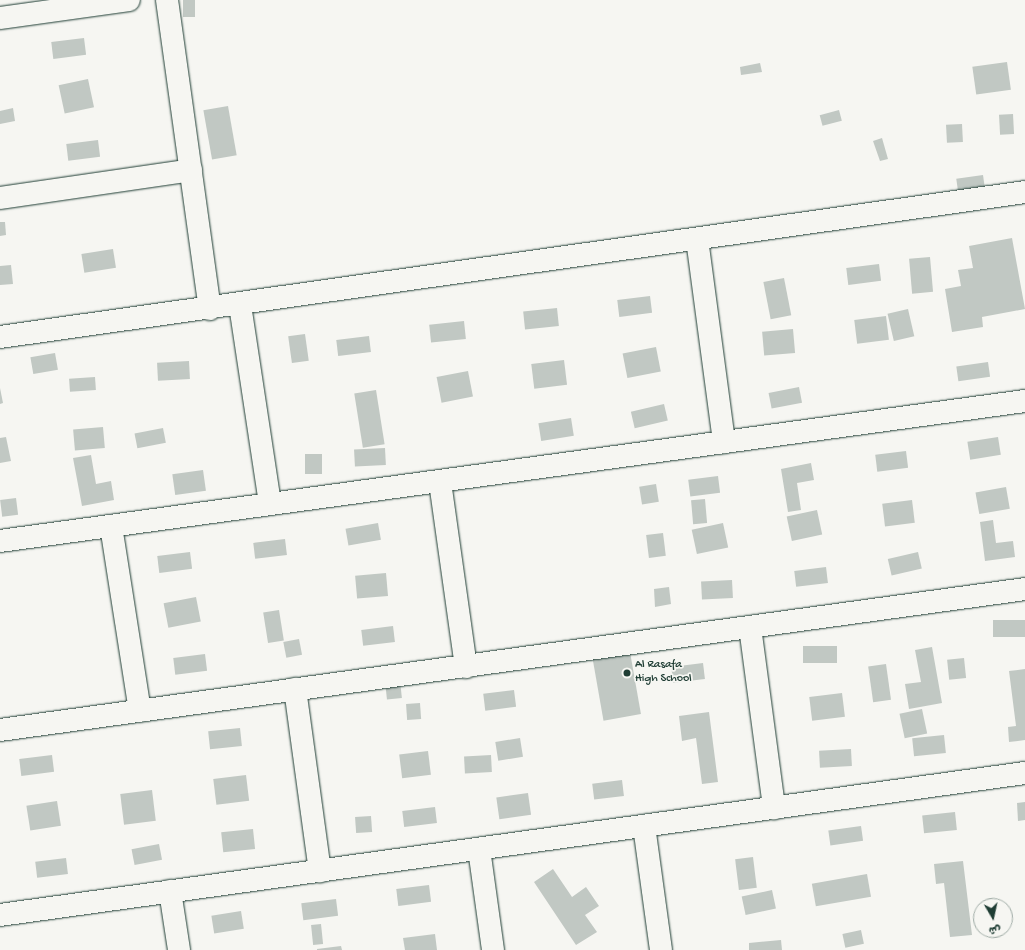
<!DOCTYPE html>
<html>
<head>
<meta charset="utf-8">
<style>
  body { margin:0 }
  #map { position:relative; width:1025px; height:950px; overflow:hidden; background:#f6f6f2; font-family:"Gochi Hand","Playpen Sans Arabic",sans-serif }
  div>[style] { position:absolute }
  .building>* { inset:0; background:#c1c8c3; transform-origin:0 0 }
  .roads { filter:drop-shadow(0 0 1px #1f3d34) drop-shadow(0 0 1px #1f3d34) }
  .minor>* { height:22px; margin:-11px; padding:0 11px; transform-origin:11px; border-radius:11px; background:#f6f6f2 }
  .dots>* { width:11px; height:11px; translate:-50% -50%; box-sizing:border-box; border:2px solid #f6f6f2; border-radius:50% }
  span { translate:-50% -50%; white-space:nowrap; text-align:center; line-height:1.15; -webkit-text-stroke:3.5px #f6f6f2; paint-order:stroke }
  .poi-label { font-size:12px; color:#1f3d34 }
  .left { translate:0 -50%; text-align:left }
  .north { position:absolute; left:973px; top:898px; width:40px; height:40px; box-sizing:border-box; background:#f6f6f2; border:1px solid #a0aca6; border-radius:50%; rotate:171deg; font-size:11px; font-weight:700; line-height:16px; text-align:center; color:#1f3d34 }
  .north::after { content:''; display:block; margin:auto; width:14px; height:18px; background:#1f3d34; clip-path:polygon(50% 0,100% 100%,50% 72%,0 100%) }
</style>
</head>
<body>
<div id="map">
  <div class="building">
    <i style="left:183px;top:0;width:12px;height:17px"></i>
    <i style="left:84px;top:38px;width:17px;height:33px;rotate:83deg"></i>
    <i style="left:1007px;top:62px;width:28px;height:35px;rotate:82deg"></i>
    <i style="clip-path:polygon(760px 63px,762px 72px,741px 75px,740px 67px)"></i>
    <i style="left:88px;top:79px;width:29px;height:30px;rotate:78deg"></i>
    <i style="left:228px;top:106px;width:50px;height:25px;rotate:80deg"></i>
    <i style="clip-path:polygon(13px 108px,15px 121px,0 124px,0 111px)"></i>
    <i style="left:839px;top:110px;width:11px;height:20px;rotate:75deg"></i>
    <i style="left:1013px;top:114px;width:20px;height:14px;rotate:87deg"></i>
    <i style="left:962px;top:124px;width:18px;height:16px;rotate:87deg"></i>
    <i style="clip-path:polygon(882px 138px,888px 159px,880px 161px,873px 141px)"></i>
    <i style="left:98px;top:140px;width:17px;height:32px;rotate:83deg"></i>
    <i style="left:983px;top:175px;width:15px;height:27px;rotate:82deg"></i>
    <i style="clip-path:polygon(0 222px,5px 222px,6px 235px,0 236px)"></i>
    <i style="clip-path:polygon(1012px 238px,1025px 309px,982px 317px,983px 327px,952px 332px,945px 289px,961px 286px,958px 270px,973px 268px,969px 246px)"></i>
    <i style="left:113px;top:249px;width:19px;height:32px;rotate:81deg"></i>
    <i style="left:930px;top:257px;width:35px;height:21px;rotate:85deg"></i>
    <i style="left:879px;top:264px;width:17px;height:33px;rotate:83deg"></i>
    <i style="clip-path:polygon(11px 265px,13px 284px,0 285px,0 266px)"></i>
    <i style="left:784px;top:278px;width:38px;height:21px;rotate:79deg"></i>
    <i style="left:650px;top:296px;width:17px;height:33px;rotate:83deg"></i>
    <i style="left:557px;top:308px;width:18px;height:34px;rotate:84deg"></i>
    <i style="left:908px;top:309px;width:28px;height:21px;rotate:77deg"></i>
    <i style="left:886px;top:316px;width:24px;height:32px;rotate:83deg"></i>
    <i style="left:464px;top:321px;width:18px;height:35px;rotate:84deg"></i>
    <i style="left:793px;top:329px;width:24px;height:31px;rotate:85deg"></i>
    <i style="left:305px;top:334px;width:27px;height:17px;rotate:82deg"></i>
    <i style="left:369px;top:336px;width:16px;height:33px;rotate:83deg"></i>
    <i style="left:656px;top:347px;width:25px;height:34px;rotate:79deg"></i>
    <i style="left:55px;top:353px;width:17px;height:25px;rotate:80deg"></i>
    <i style="left:564px;top:360px;width:25px;height:33px;rotate:83deg"></i>
    <i style="left:189px;top:361px;width:18px;height:32px;rotate:87deg"></i>
    <i style="left:988px;top:362px;width:15px;height:32px;rotate:82deg"></i>
    <i style="left:468px;top:371px;width:26px;height:32px;rotate:79deg"></i>
    <i style="left:95px;top:377px;width:13px;height:26px;rotate:86deg"></i>
    <i style="left:799px;top:387px;width:16px;height:31px;rotate:79deg"></i>
    <i style="clip-path:polygon(0 388px,3px 403px,0 404px)"></i>
    <i style="left:376px;top:390px;width:55px;height:22px;rotate:81deg"></i>
    <i style="left:664px;top:404px;width:17px;height:34px;rotate:77deg"></i>
    <i style="left:571px;top:418px;width:18px;height:33px;rotate:81deg"></i>
    <i style="left:103px;top:427px;width:21px;height:30px;rotate:85deg"></i>
    <i style="left:163px;top:428px;width:15px;height:29px;rotate:79deg"></i>
    <i style="clip-path:polygon(6px 437px,11px 461px,0 463px,0 438px)"></i>
    <i style="left:998px;top:437px;width:18px;height:31px;rotate:81deg"></i>
    <i style="left:385px;top:448px;width:17px;height:31px;rotate:87deg"></i>
    <i style="left:906px;top:451px;width:17px;height:31px;rotate:83deg"></i>
    <i style="left:322px;top:454px;width:20px;height:17px;rotate:90deg"></i>
    <i style="clip-path:polygon(91px 455px,96px 484px,111px 481px,114px 500px,82px 506px,73px 458px)"></i>
    <i style="clip-path:polygon(811px 463px,814px 480px,797px 483px,801px 510px,788px 512px,781px 469px)"></i>
    <i style="left:203px;top:470px;width:21px;height:31px;rotate:82deg"></i>
    <i style="left:718px;top:476px;width:17px;height:30px;rotate:83deg"></i>
    <i style="left:656px;top:484px;width:18px;height:17px;rotate:81deg"></i>
    <i style="left:1006px;top:487px;width:22px;height:31px;rotate:80deg"></i>
    <i style="left:16px;top:498px;width:17px;height:16px;rotate:83deg"></i>
    <i style="left:705px;top:499px;width:24px;height:14px;rotate:85deg"></i>
    <i style="left:912px;top:500px;width:23px;height:30px;rotate:83deg"></i>
    <i style="left:817px;top:510px;width:25px;height:31px;rotate:78deg"></i>
    <i style="clip-path:polygon(993px 520px,996px 543px,1013px 541px,1015px 557px,985px 561px,980px 522px)"></i>
    <i style="left:378px;top:523px;width:17px;height:33px;rotate:80deg"></i>
    <i style="left:723px;top:523px;width:25px;height:32px;rotate:78deg"></i>
    <i style="left:663px;top:533px;width:23px;height:17px;rotate:83deg"></i>
    <i style="left:285px;top:539px;width:16px;height:32px;rotate:83deg"></i>
    <i style="left:190px;top:552px;width:17px;height:33px;rotate:83deg"></i>
    <i style="left:918px;top:552px;width:17px;height:31px;rotate:77deg"></i>
    <i style="left:826px;top:567px;width:16px;height:32px;rotate:83deg"></i>
    <i style="left:386px;top:573px;width:23px;height:31px;rotate:85deg"></i>
    <i style="left:732px;top:580px;width:18px;height:31px;rotate:87deg"></i>
    <i style="clip-path:polygon(669px 587px,671px 604px,655px 607px,654px 589px)"></i>
    <i style="left:196px;top:597px;width:25px;height:33px;rotate:79deg"></i>
    <i style="left:279px;top:610px;width:31px;height:16px;rotate:81deg"></i>
    <i style="left:1025px;top:620px;width:17px;height:32px;rotate:90deg"></i>
    <i style="left:393px;top:626px;width:16px;height:32px;rotate:83deg"></i>
    <i style="left:299px;top:639px;width:16px;height:16px;rotate:79deg"></i>
    <i style="left:837px;top:646px;width:17px;height:34px;rotate:90deg"></i>
    <i style="clip-path:polygon(932px 647px,942px 703px,909px 709px,905px 684px,921px 682px,915px 650px)"></i>
    <i style="left:630px;top:652px;width:63px;height:38px;rotate:80deg"></i>
    <i style="left:205px;top:654px;width:17px;height:32px;rotate:83deg"></i>
    <i style="left:964px;top:658px;width:20px;height:17px;rotate:84deg"></i>
    <i style="left:703px;top:663px;width:16px;height:32px;rotate:83deg"></i>
    <i style="left:886px;top:664px;width:36px;height:18px;rotate:82deg"></i>
    <i style="clip-path:polygon(1025px 669px,1025px 740px,1009px 742px,1008px 727px,1016px 726px,1009px 671px)"></i>
    <i style="left:400px;top:680px;width:18px;height:15px;rotate:84deg"></i>
    <i style="left:514px;top:690px;width:17px;height:31px;rotate:83deg"></i>
    <i style="left:842px;top:693px;width:24px;height:33px;rotate:83deg"></i>
    <i style="left:420px;top:703px;width:16px;height:14px;rotate:86deg"></i>
    <i style="left:922px;top:709px;width:25px;height:23px;rotate:78deg"></i>
    <i style="clip-path:polygon(709px 712px,718px 782px,702px 784px,696px 738px,682px 741px,679px 716px)"></i>
    <i style="left:240px;top:728px;width:18px;height:32px;rotate:84deg"></i>
    <i style="left:944px;top:735px;width:18px;height:32px;rotate:84deg"></i>
    <i style="left:520px;top:738px;width:19px;height:25px;rotate:81deg"></i>
    <i style="left:851px;top:749px;width:17px;height:32px;rotate:87deg"></i>
    <i style="left:428px;top:751px;width:24px;height:29px;rotate:83deg"></i>
    <i style="left:52px;top:755px;width:17px;height:33px;rotate:83deg"></i>
    <i style="left:491px;top:755px;width:17px;height:27px;rotate:87deg"></i>
    <i style="left:246px;top:775px;width:26px;height:33px;rotate:83deg"></i>
    <i style="left:622px;top:780px;width:16px;height:30px;rotate:83deg"></i>
    <i style="left:152px;top:790px;width:31px;height:32px;rotate:83deg"></i>
    <i style="left:528px;top:793px;width:22px;height:32px;rotate:82deg"></i>
    <i style="left:57px;top:801px;width:25px;height:31px;rotate:81deg"></i>
    <i style="clip-path:polygon(1025px 802px,1025px 820px,1018px 821px,1017px 803px)"></i>
    <i style="left:435px;top:807px;width:16px;height:33px;rotate:83deg"></i>
    <i style="left:955px;top:812px;width:18px;height:33px;rotate:84deg"></i>
    <i style="left:371px;top:816px;width:16px;height:16px;rotate:86deg"></i>
    <i style="left:861px;top:826px;width:15px;height:33px;rotate:82deg"></i>
    <i style="left:253px;top:829px;width:20px;height:32px;rotate:84deg"></i>
    <i style="left:159px;top:844px;width:16px;height:28px;rotate:79deg"></i>
    <i style="left:753px;top:857px;width:31px;height:18px;rotate:83deg"></i>
    <i style="left:66px;top:858px;width:16px;height:31px;rotate:83deg"></i>
    <i style="clip-path:polygon(963px 861px,972px 935px,950px 937px,944px 883px,936px 884px,934px 864px)"></i>
    <i style="clip-path:polygon(553px 869px,572px 897px,586px 887px,599px 906px,585px 915px,597px 932px,576px 945px,534px 882px)"></i>
    <i style="left:867px;top:874px;width:23px;height:56px;rotate:80deg"></i>
    <i style="left:429px;top:885px;width:17px;height:33px;rotate:83deg"></i>
    <i style="left:772px;top:890px;width:19px;height:31px;rotate:78deg"></i>
    <i style="left:336px;top:899px;width:17px;height:35px;rotate:83deg"></i>
    <i style="left:241px;top:911px;width:18px;height:30px;rotate:81deg"></i>
    <i style="left:321px;top:924px;width:20px;height:10px;rotate:84deg"></i>
    <i style="left:861px;top:930px;width:14px;height:19px;rotate:78deg"></i>
    <i style="clip-path:polygon(435px 934px,437px 950px,405px 950px,403px 938px)"></i>
    <i style="clip-path:polygon(781px 940px,782px 950px,749px 950px,749px 943px)"></i>
    <i style="clip-path:polygon(341px 946px,342px 950px,317px 950px,317px 949px)"></i>
  </div>
  <div class="roads">
    <div class="minor">
      <i style="left:167px;top:0;width:312px;rotate:82.1deg"></i>
      <i style="left:0;top:18px;width:130px;rotate:-7.9deg"></i>
      <i style="left:0;top:198px;width:193px;rotate:-8.3deg"></i>
      <i style="left:697px;top:239px;width:205px;rotate:82.4deg"></i>
      <i style="left:240px;top:305px;width:201px;rotate:81.4deg"></i>
      <i style="left:0;top:337px;width:1035px;rotate:-8.05deg"></i>
      <i style="left:440px;top:482px;width:187px;rotate:82deg"></i>
      <i style="left:111px;top:526px;width:187px;rotate:81.1deg"></i>
      <i style="left:0;top:541px;width:1035px;rotate:-7.78deg"></i>
      <i style="left:750px;top:627px;width:183px;rotate:82.4deg"></i>
      <i style="left:295px;top:689px;width:184px;rotate:82.2deg"></i>
      <i style="left:0;top:730px;width:1035px;rotate:-7.83deg"></i>
      <i style="left:644px;top:826px;width:125px;rotate:82.2deg"></i>
      <i style="left:479px;top:849px;width:102px;rotate:82.1deg"></i>
      <i style="left:170px;top:891px;width:60px;rotate:81.3deg"></i>
      <i style="left:0;top:915px;width:1035px;rotate:-7.89deg"></i>
    </div>
  </div>
  <div class="dots">
    <i style="left:627px;top:673px;background:#1f3d34"></i>
  </div>
  <div class="poi-label">
    <span class="left" style="left:635px;top:673px">Al Rasafa<br>High School</span>
  </div>
  <div class="north">ش</div>
</div>
</body>
</html>
